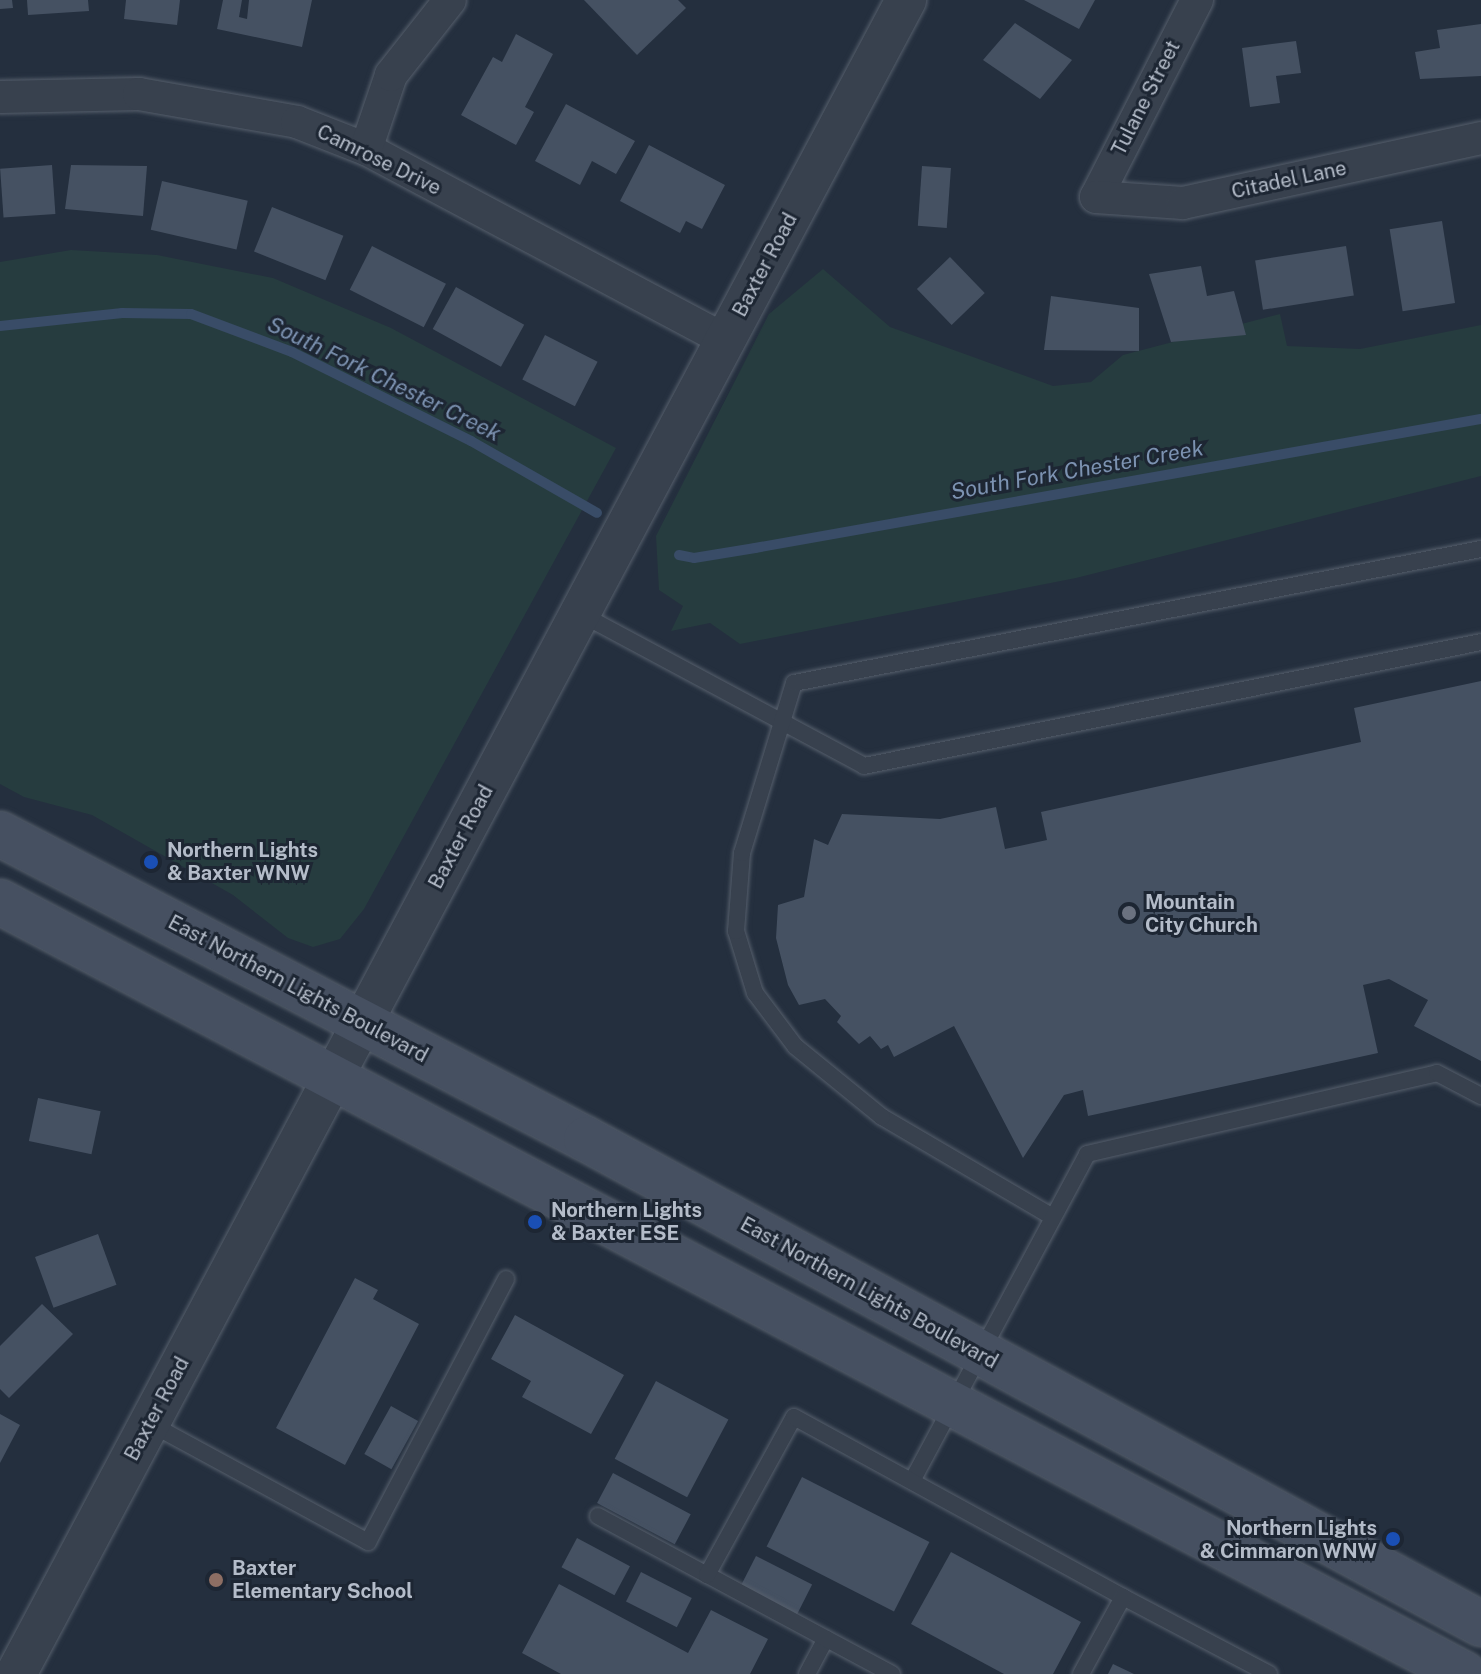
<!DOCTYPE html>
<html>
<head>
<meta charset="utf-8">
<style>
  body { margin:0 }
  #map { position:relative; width:1481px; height:1674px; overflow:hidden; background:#242f3e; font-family:"Public Sans",sans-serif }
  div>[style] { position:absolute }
  .green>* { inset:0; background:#263c3f }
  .stream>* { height:10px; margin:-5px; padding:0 5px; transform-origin:5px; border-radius:5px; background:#394c67 }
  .building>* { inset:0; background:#455162; transform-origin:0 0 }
  .roads { filter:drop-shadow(0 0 2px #565f6c) drop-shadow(0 0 2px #565f6c) }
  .service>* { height:16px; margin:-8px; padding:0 8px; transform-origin:8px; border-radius:8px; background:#38414e }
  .minor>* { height:32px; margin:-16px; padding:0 16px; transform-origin:16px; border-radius:16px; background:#38414e }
  .tertiary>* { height:40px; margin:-20px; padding:0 20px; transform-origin:20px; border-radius:20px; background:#38414e }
  .secondary>* { height:44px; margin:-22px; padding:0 22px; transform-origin:22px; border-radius:22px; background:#465061 }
  .dots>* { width:22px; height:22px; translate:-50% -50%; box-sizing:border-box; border:4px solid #1d2633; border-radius:50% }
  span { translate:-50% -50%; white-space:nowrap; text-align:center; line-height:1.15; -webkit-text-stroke:6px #1d2633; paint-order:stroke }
  .street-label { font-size:20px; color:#b4bcc9 }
  .poi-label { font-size:20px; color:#b4bcc9; font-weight:700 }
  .left { translate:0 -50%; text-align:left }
  .right { translate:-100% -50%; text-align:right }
  .water-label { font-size:22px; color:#7c92b1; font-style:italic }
</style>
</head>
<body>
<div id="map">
  <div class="green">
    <i style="clip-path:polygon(71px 250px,157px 255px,273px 278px,391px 328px,616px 448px,364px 909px,340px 939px,313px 947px,288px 938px,233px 895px,92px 815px,24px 797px,0 784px,0 262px)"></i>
    <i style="clip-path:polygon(823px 269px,890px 327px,1053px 386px,1091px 382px,1123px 355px,1280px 314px,1287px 346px,1360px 349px,1481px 325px,1481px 476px,1076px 578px,740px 644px,710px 623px,671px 631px,683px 606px,659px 590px,656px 536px,769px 314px)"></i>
  </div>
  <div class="stream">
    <i style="left:0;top:326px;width:123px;rotate:-6.1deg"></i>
    <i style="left:122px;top:313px;width:69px;rotate:0.8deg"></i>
    <i style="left:191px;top:314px;width:108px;rotate:20.6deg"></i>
    <i style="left:292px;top:352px;width:200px;rotate:26.4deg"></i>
    <i style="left:471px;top:441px;width:145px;rotate:29.7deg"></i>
    <i style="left:679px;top:555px;width:15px;rotate:11deg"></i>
    <i style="left:694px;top:558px;width:62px;rotate:-9.3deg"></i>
    <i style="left:755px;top:548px;width:737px;rotate:-10.08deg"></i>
  </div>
  <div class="building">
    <i style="clip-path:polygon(0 0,12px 0,13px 8px,0 9px)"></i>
    <i style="clip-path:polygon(27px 0,88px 0,89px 11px,28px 15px)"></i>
    <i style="clip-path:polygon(126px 0,180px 0,177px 25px,124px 19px)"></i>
    <i style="clip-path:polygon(223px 0,242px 0,239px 17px,247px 19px,249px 0,312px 0,302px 47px,217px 29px)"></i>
    <i style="clip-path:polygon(584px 0,678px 0,686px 8px,637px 55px)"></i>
    <i style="clip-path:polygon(1024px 0,1095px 0,1079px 29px)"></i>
    <i style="clip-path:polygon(1015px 23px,1072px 60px,1040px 99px,983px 60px)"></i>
    <i style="clip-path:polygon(1481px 24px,1481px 76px,1420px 79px,1415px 52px,1440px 48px,1437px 30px)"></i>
    <i style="clip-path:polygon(516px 34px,553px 54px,525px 107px,534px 112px,516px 145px,461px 115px,493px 57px,502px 62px)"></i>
    <i style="clip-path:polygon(1296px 41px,1301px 73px,1276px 76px,1280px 103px,1250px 107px,1242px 48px)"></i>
    <i style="clip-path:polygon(566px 104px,635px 141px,616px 174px,592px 161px,580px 185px,535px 161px)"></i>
    <i style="clip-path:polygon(649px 145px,725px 185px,702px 229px,686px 221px,680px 233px,620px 201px)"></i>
    <i style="left:52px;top:165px;width:49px;height:52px;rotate:86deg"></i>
    <i style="clip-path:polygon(71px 165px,147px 166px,143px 216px,65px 209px)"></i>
    <i style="left:922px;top:166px;width:29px;height:60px;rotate:4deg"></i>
    <i style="left:162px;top:181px;width:88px;height:50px;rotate:13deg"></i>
    <i style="left:272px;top:207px;width:77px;height:48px;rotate:22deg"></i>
    <i style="left:1442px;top:221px;width:83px;height:53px;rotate:81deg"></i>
    <i style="left:372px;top:246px;width:83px;height:49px;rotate:27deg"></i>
    <i style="left:1346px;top:246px;width:50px;height:92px;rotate:81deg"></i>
    <i style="left:950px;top:257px;width:50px;height:46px;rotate:46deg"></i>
    <i style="clip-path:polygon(1201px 266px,1207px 296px,1234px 291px,1246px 335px,1171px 342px,1149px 274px)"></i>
    <i style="left:456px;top:287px;width:78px;height:48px;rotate:29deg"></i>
    <i style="clip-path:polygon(1051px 296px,1139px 308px,1139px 351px,1044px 350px)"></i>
    <i style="left:545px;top:335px;width:59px;height:50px;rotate:27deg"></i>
    <i style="clip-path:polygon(1481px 681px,1481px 1061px,1414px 1026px,1428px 1000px,1389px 979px,1363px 985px,1378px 1053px,1088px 1116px,1083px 1090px,1064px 1095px,1023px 1158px,954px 1026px,894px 1057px,888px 1045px,881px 1049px,870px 1036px,859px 1044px,837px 1022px,841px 1016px,825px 999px,799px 1005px,788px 985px,776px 938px,778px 905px,804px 897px,814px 839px,828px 845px,842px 814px,940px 819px,996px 807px,1005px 849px,1047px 840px,1041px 812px,1361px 742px,1354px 708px)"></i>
    <i style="left:38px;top:1098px;width:64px;height:44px;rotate:12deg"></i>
    <i style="left:98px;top:1234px;width:54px;height:67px;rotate:70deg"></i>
    <i style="clip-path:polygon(355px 1278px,378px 1290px,373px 1299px,419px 1324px,345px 1465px,276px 1428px)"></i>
    <i style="clip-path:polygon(42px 1304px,73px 1334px,9px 1398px,0 1389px,0 1346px)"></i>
    <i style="clip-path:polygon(515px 1315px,624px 1375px,591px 1434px,522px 1397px,531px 1381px,491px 1359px)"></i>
    <i style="left:656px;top:1381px;width:82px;height:88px;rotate:28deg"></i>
    <i style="left:391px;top:1406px;width:31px;height:55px;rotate:29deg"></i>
    <i style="clip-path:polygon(0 1414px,20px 1425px,0 1463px)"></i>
    <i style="left:613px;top:1473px;width:88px;height:34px;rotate:28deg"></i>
    <i style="left:802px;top:1477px;width:143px;height:78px;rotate:27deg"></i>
    <i style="left:577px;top:1538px;width:60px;height:33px;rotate:28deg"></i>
    <i style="clip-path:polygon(951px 1552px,1081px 1622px,1053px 1674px,1004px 1674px,911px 1624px)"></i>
    <i style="left:756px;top:1556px;width:63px;height:34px;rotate:27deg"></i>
    <i style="left:641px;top:1572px;width:57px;height:33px;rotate:27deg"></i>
    <i style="clip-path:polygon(559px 1584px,688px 1653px,711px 1610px,768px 1639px,750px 1674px,561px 1674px,522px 1653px)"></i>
    <i style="clip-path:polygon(1113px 1664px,1134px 1674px,1108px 1674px)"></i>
  </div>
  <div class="roads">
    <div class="service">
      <i style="left:581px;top:614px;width:321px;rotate:28.2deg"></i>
      <i style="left:864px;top:766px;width:629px;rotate:-11.36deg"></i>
      <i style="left:1051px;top:1216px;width:196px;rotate:-149.6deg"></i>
      <i style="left:882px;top:1117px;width:112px;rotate:-140.8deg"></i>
      <i style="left:795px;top:1046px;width:66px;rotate:-127deg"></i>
      <i style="left:755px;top:993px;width:65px;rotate:-107deg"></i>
      <i style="left:736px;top:931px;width:78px;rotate:-85.6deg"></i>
      <i style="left:742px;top:853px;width:178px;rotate:-73deg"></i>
      <i style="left:794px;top:683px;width:700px;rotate:-11.04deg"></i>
      <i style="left:151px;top:1424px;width:247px;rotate:28.5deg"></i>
      <i style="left:368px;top:1542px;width:297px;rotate:-62.3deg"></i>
      <i style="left:912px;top:1481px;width:371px;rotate:-61.8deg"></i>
      <i style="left:1087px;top:1154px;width:359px;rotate:-13deg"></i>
      <i style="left:1437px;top:1073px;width:50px;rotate:27.6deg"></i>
      <i style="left:598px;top:1516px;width:124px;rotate:28.4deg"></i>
      <i style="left:1123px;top:1597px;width:165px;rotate:27.8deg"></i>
      <i style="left:807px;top:1674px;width:40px;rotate:-62deg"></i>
      <i style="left:892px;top:1674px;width:210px;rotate:-151.8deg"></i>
      <i style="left:707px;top:1575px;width:180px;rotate:-61.2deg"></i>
      <i style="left:794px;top:1417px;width:375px;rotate:28.7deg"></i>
      <i style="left:1123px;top:1597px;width:88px;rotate:118.6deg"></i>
    </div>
    <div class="minor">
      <i style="left:1197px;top:0;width:221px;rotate:117.1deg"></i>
      <i style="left:1096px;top:197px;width:87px;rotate:3.9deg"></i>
      <i style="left:1183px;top:203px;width:305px;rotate:-12.3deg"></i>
      <i style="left:0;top:97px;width:139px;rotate:-1.2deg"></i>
      <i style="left:139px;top:94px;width:160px;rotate:10deg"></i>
      <i style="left:297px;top:122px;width:74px;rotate:21.4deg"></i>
      <i style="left:366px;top:149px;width:407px;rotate:28deg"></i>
      <i style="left:366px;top:149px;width:78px;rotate:-71.3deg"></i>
      <i style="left:391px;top:75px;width:95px;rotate:-51.8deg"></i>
    </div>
    <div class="tertiary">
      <i style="left:16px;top:1674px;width:1896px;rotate:-62deg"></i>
    </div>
    <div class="secondary">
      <i style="left:0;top:834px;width:661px;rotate:27.5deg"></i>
      <i style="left:586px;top:1139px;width:1018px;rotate:28.45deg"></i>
      <i style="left:0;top:902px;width:1655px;rotate:27.8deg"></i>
    </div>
  </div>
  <div class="dots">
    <i style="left:151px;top:862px;background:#1a4fb4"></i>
    <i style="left:1129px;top:913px;background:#6b7280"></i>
    <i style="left:535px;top:1222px;background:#1a4fb4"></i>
    <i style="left:1393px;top:1539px;background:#1a4fb4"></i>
    <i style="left:216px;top:1580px;background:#8d6e63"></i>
  </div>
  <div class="street-label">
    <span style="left:1146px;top:98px;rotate:-63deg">Tulane Street</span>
    <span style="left:379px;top:160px;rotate:26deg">Camrose Drive</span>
    <span style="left:1289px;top:180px;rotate:-12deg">Citadel Lane</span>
    <span style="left:765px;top:265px;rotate:-62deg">Baxter Road</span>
    <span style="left:461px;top:837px;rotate:-62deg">Baxter Road</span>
    <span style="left:298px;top:989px;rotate:28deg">East Northern Lights Boulevard</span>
    <span style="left:869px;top:1293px;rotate:29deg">East Northern Lights Boulevard</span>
    <span style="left:157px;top:1409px;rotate:-62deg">Baxter Road</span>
  </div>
  <div class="poi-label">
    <span class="left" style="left:167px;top:862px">Northern Lights<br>&amp; Baxter WNW</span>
    <span class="left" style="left:1145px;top:914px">Mountain<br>City Church</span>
    <span class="left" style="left:551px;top:1222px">Northern Lights<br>&amp; Baxter ESE</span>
    <span class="right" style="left:1377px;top:1540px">Northern Lights<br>&amp; Cimmaron WNW</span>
    <span class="left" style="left:232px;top:1580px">Baxter<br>Elementary School</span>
  </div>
  <div class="water-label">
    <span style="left:384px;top:379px;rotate:26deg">South Fork Chester Creek</span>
    <span style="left:1077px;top:470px;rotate:-10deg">South Fork Chester Creek</span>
  </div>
</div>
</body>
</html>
